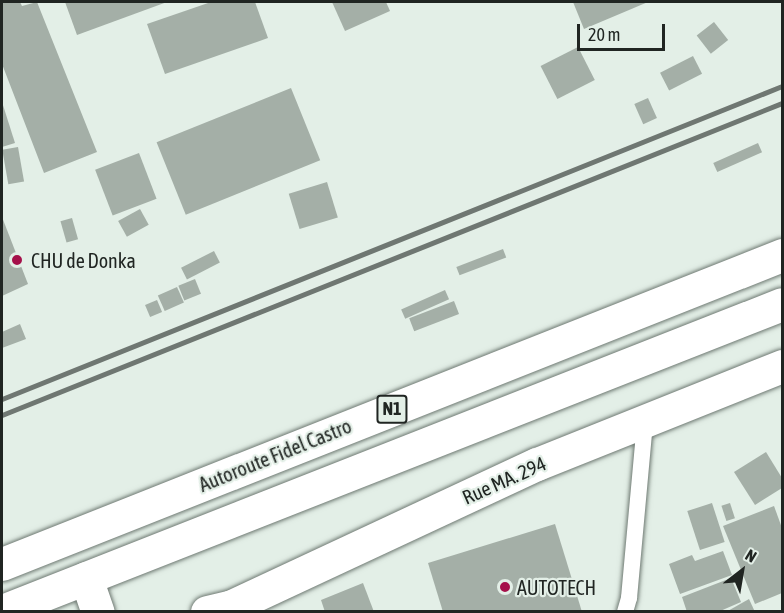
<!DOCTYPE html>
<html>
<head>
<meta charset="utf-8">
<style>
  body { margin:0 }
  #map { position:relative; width:784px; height:613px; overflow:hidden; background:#e3efe7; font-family:"Asap Condensed",sans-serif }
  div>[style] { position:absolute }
  .building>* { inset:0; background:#a4afa7; transform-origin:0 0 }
  .roads { filter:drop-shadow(0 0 2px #6e7972) drop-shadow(0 0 2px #6e7972) }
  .service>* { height:16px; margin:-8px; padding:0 8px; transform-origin:8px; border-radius:8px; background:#fff }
  .minor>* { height:33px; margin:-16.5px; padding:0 16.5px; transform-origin:16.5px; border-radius:16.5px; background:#fff }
  .trunk>* { height:33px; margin:-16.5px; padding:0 16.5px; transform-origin:16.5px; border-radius:16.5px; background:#fff }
  .rail>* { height:4.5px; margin:-2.25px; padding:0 2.25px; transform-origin:2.25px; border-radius:2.25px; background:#6f7772 }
  .dots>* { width:16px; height:16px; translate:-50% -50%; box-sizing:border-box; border:3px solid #e3efe7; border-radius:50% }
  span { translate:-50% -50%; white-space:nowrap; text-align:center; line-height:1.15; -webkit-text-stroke:4.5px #e3efe7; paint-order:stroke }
  .shield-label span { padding:2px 4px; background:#e3efe7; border:2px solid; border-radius:4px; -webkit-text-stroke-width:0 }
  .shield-label { font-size:18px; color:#202522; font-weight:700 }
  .poi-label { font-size:20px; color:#202522 }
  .left { translate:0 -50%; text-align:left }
  .street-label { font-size:20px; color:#202522 }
  .frame { position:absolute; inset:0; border:3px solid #202522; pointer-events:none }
  .north { position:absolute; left:712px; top:541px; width:60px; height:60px; -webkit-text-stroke:4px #e3efe7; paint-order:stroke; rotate:31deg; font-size:16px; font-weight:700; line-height:24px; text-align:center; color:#202522 }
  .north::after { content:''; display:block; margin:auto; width:21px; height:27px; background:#202522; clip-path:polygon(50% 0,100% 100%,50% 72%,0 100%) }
  .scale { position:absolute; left:577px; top:24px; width:88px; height:27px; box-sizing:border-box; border:3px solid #202522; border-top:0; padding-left:8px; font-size:18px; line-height:21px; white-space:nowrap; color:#202522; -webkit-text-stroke:4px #e3efe7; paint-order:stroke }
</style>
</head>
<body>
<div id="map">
  <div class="building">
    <i style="clip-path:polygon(2px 2px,20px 2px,22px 6px,37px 2px,97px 152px,44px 173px,2px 64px)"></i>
    <i style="clip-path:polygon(65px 2px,167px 2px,77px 35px)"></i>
    <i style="clip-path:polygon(211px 2px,255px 2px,268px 38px,165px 74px,147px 24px)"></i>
    <i style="clip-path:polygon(332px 2px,386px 2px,390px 11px,345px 31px)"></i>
    <i style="clip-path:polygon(573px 2px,648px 2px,584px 29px)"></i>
    <i style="left:714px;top:22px;width:23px;height:22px;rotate:52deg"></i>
    <i style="left:578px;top:47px;width:37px;height:42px;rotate:63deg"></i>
    <i style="left:693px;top:56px;width:20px;height:37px;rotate:63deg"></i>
    <i style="left:291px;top:88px;width:78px;height:145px;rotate:68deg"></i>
    <i style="left:648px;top:98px;width:22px;height:15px;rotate:66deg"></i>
    <i style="clip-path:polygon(2px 102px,15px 143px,2px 147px)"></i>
    <i style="left:758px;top:143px;width:10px;height:49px;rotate:66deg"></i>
    <i style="left:18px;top:147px;width:35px;height:16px;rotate:80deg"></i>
    <i style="left:139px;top:153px;width:49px;height:47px;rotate:69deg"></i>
    <i style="left:327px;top:182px;width:37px;height:40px;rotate:73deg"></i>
    <i style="left:140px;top:209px;width:18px;height:25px;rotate:61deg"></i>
    <i style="clip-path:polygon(2px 217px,28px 284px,2px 296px)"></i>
    <i style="left:72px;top:218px;width:22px;height:12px;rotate:74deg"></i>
    <i style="left:503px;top:249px;width:9px;height:50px;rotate:69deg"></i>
    <i style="left:214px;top:251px;width:13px;height:37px;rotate:63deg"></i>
    <i style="left:195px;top:279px;width:16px;height:18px;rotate:68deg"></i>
    <i style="left:177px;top:287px;width:17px;height:21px;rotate:66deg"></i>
    <i style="left:445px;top:290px;width:10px;height:48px;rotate:66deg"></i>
    <i style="left:157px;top:300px;width:13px;height:13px;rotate:67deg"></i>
    <i style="left:454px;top:301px;width:14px;height:48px;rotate:69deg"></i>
    <i style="clip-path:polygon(20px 324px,26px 339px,2px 348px,2px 332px)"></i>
    <i style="clip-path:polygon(766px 452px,782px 478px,782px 488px,755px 505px,734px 472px)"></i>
    <i style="left:712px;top:503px;width:41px;height:26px;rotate:72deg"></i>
    <i style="left:730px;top:503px;width:16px;height:9px;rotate:72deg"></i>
    <i style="clip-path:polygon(774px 506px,782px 528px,782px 593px,755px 604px,723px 526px)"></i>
    <i style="clip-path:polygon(555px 524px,582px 612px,443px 612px,428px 563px)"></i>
    <i style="clip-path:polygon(723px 551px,732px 575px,680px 594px,669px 564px,692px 555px,695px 561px)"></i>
    <i style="clip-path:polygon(731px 578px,741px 602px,718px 612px,687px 612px,682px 597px)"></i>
    <i style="clip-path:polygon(363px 583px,374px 612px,325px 612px,321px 600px)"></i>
    <i style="clip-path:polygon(749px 599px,755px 612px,726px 612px)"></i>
  </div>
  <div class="roads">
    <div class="service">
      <i style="left:625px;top:612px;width:15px;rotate:-74deg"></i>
      <i style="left:629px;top:598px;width:178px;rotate:-84.8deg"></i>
    </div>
    <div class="minor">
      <i style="left:86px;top:578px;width:36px;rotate:71deg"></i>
      <i style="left:207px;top:612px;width:26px;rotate:-13deg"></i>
      <i style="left:232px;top:606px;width:336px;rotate:-25deg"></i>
      <i style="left:537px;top:464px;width:264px;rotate:-21.8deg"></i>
    </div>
    <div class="trunk">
      <i style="left:2px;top:564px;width:839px;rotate:-21.61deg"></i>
      <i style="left:2px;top:611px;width:838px;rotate:-21.48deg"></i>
    </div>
  </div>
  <div class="rail">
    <i style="left:2px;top:399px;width:840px;rotate:-21.86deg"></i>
    <i style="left:2px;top:415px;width:840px;rotate:-21.8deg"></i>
  </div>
  <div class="dots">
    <i style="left:17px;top:260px;background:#a5104a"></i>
    <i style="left:505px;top:587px;background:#a5104a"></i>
  </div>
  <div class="shield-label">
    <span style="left:392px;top:409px">N1</span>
  </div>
  <div class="poi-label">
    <span class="left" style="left:31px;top:260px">CHU de Donka</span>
    <span class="left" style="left:517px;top:587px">AUTOTECH</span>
  </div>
  <div class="street-label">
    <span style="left:275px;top:455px;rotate:-22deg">Autoroute Fidel Castro</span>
    <span style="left:504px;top:480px;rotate:-24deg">Rue MA. 294</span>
  </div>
  <div class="frame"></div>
  <div class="north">N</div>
  <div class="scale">20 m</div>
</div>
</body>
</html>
